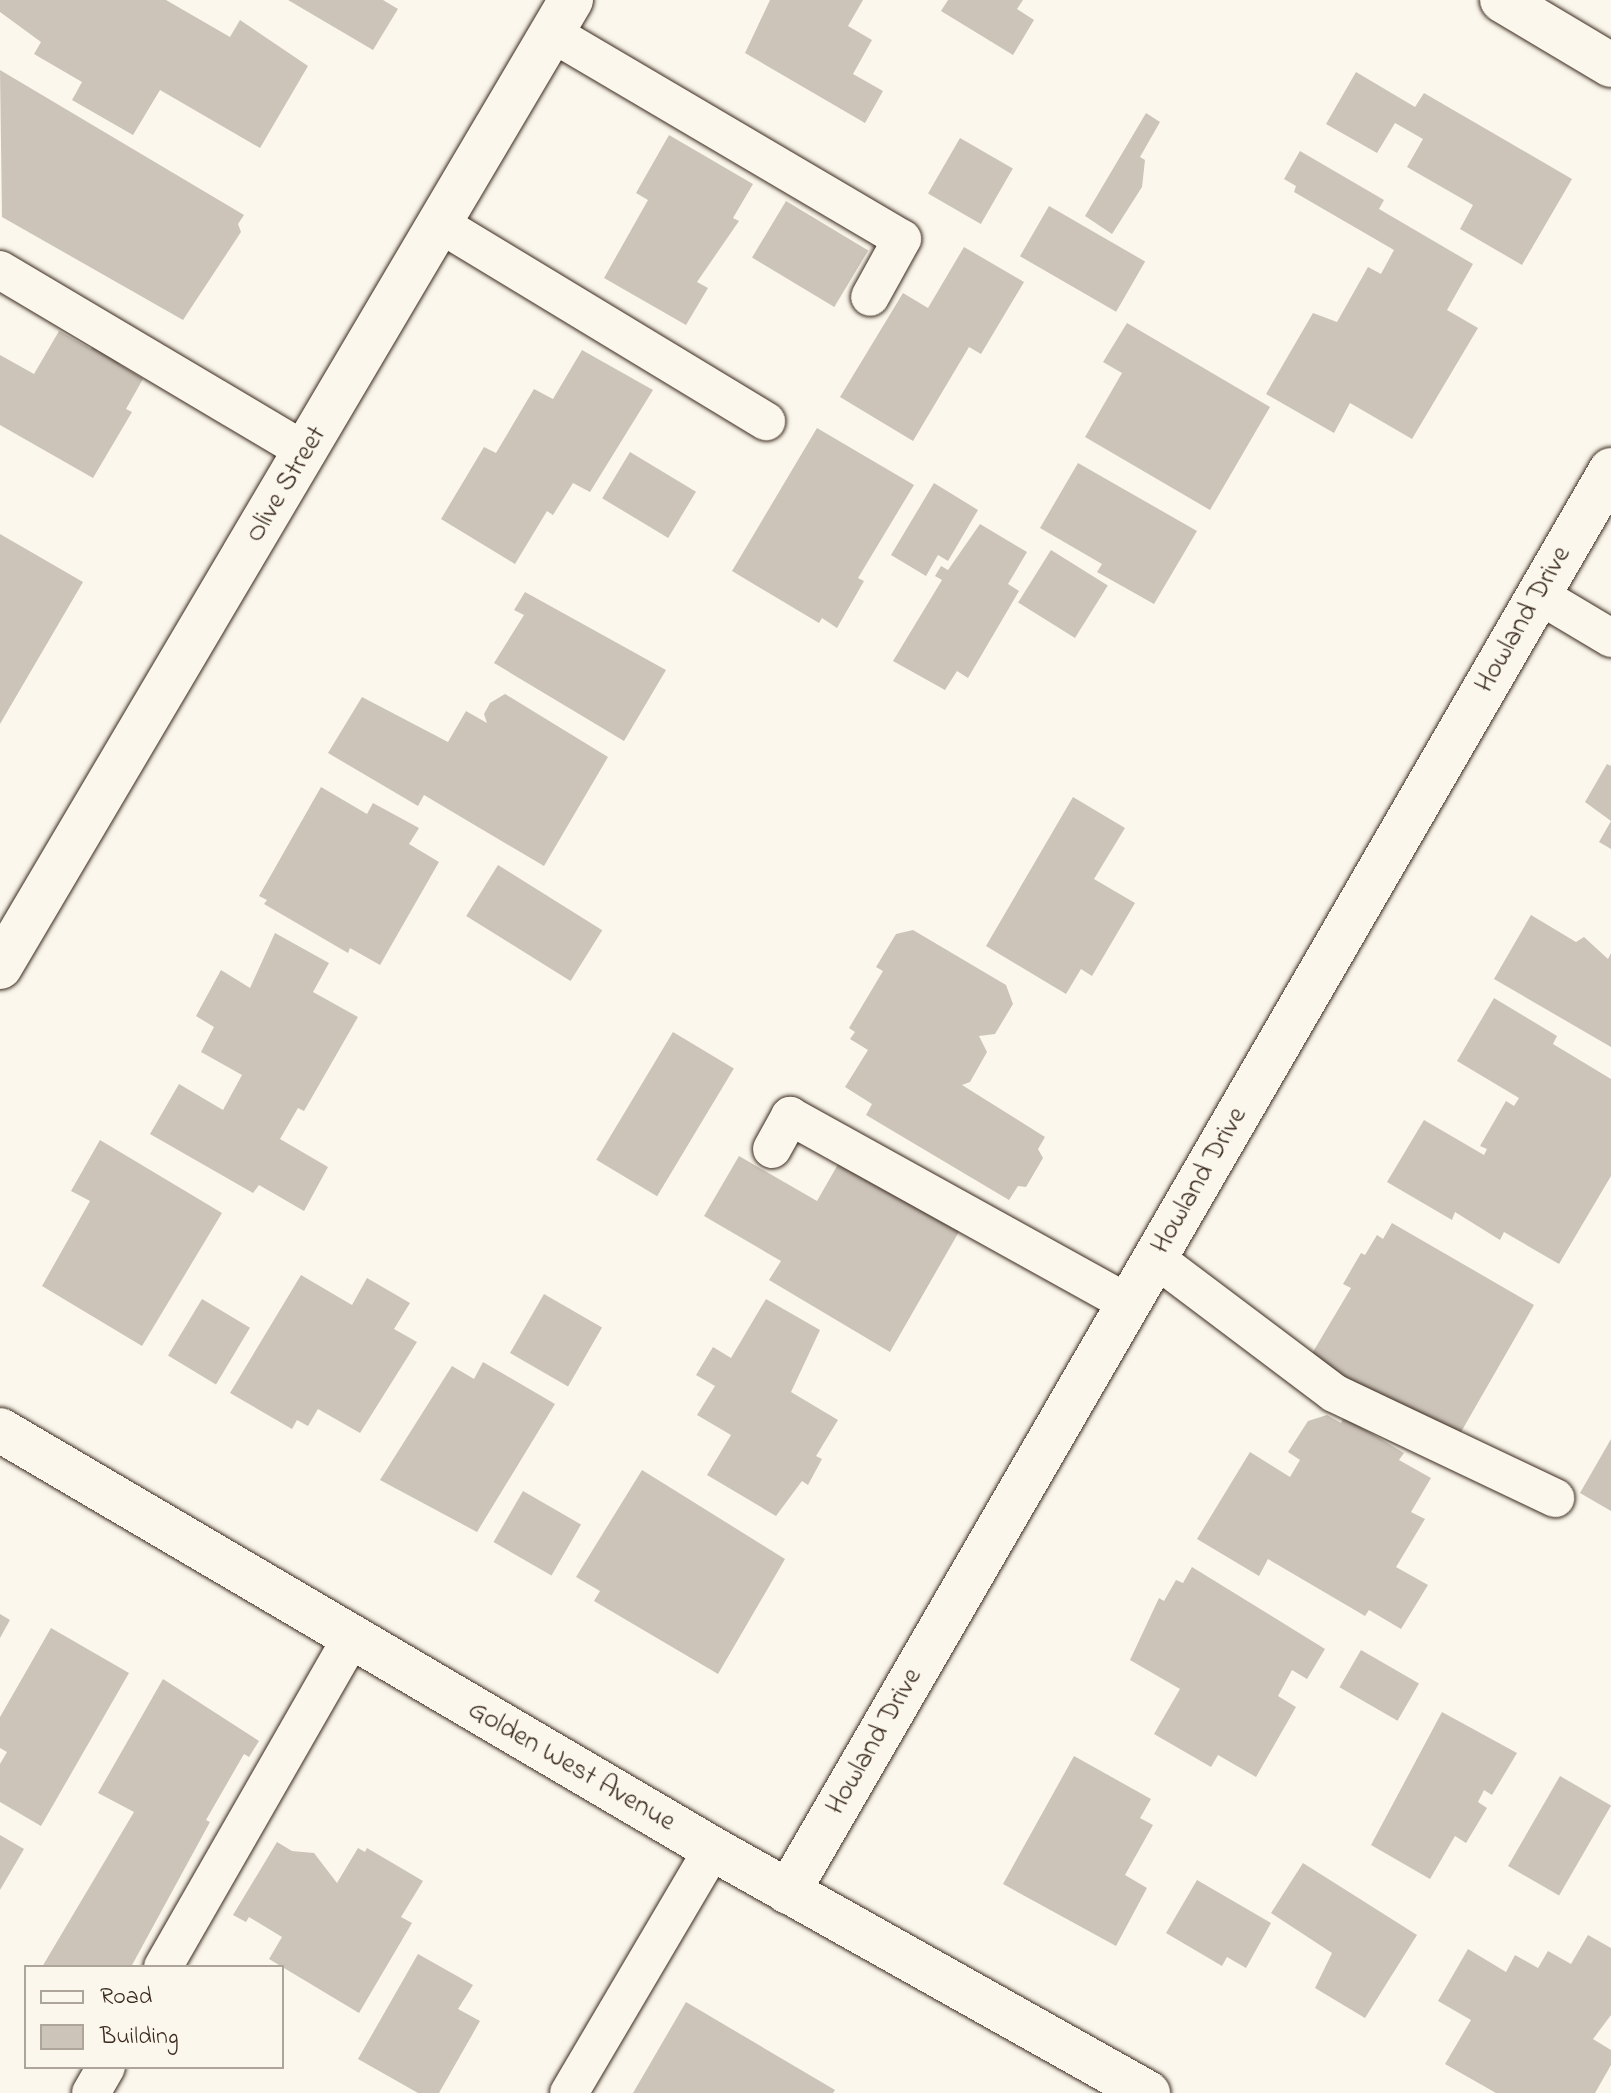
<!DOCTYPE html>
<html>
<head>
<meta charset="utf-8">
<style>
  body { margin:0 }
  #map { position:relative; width:1611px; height:2093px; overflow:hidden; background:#fbf7ec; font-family:"Indie Flower",sans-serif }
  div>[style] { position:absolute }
  .building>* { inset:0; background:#ccc4b9; transform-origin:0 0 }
  .roads { filter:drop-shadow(0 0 2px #3b2a1e) drop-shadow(0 0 2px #3b2a1e) }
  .service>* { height:38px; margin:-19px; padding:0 19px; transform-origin:19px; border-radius:19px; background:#fbf7ec }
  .minor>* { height:44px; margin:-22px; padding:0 22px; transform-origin:22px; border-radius:22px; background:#fbf7ec }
  .tertiary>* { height:44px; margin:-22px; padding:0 22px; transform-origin:22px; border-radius:22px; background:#fbf7ec }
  span { translate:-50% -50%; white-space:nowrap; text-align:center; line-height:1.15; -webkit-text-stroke:6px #fbf7ec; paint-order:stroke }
  .street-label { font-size:28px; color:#3b2a1e }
  .legend { position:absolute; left:24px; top:1965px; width:260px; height:104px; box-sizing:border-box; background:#fbf7ec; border:2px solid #aea59a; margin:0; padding:10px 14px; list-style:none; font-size:24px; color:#3b2a1e }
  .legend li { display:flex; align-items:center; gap:16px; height:40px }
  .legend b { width:40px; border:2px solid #aea59a }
</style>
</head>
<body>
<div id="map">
  <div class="building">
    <i style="clip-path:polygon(0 0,166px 0,230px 37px,240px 20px,308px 66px,260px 148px,160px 90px,133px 135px,72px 100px,82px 82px,34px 54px,41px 42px,0 12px)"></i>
    <i style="clip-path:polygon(288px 0,383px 0,398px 9px,373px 50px)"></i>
    <i style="clip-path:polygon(770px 0,863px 0,848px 26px,872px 40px,853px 74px,883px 91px,865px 123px,745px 53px)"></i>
    <i style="clip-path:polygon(948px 0,1023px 0,1017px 9px,1034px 20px,1013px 55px,941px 11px)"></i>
    <i style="clip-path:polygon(0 70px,244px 215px,238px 224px,241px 232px,183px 320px,2px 217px)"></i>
    <i style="clip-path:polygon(1356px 72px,1415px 107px,1424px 93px,1572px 179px,1522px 265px,1460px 229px,1473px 205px,1407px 167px,1423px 139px,1395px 123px,1377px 153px,1326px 124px)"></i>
    <i style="clip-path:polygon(1146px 113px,1160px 122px,1140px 157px,1145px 160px,1142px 187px,1112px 234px,1085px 216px)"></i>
    <i style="clip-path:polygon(669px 135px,753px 184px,733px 218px,739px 221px,697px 282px,708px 288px,686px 325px,604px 278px,648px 200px,636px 193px)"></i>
    <i style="left:960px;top:138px;width:61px;height:64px;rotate:30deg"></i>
    <i style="clip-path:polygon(1300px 151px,1384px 200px,1379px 209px,1473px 264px,1447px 310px,1478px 328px,1412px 439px,1350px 403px,1334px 433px,1266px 394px,1313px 313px,1337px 322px,1368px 267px,1381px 274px,1394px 250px,1294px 192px,1296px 186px,1284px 179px)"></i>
    <i style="left:786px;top:201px;width:96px;height:66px;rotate:31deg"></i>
    <i style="left:1049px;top:206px;width:111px;height:58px;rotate:30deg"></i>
    <i style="clip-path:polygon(964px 247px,1024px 282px,981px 354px,969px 347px,913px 441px,840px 397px,903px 293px,928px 308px)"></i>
    <i style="clip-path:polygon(1127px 323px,1270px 407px,1210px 510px,1085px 437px,1122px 373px,1103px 362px)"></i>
    <i style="clip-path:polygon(59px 331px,91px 349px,98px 338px,125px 353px,119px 364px,143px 379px,126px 409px,132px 412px,93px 478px,0 425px,0 355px,34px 374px)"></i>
    <i style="clip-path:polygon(582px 350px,653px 390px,590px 492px,573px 483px,553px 515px,547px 511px,515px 564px,441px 519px,484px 447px,496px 453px,534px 389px,553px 399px)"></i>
    <i style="clip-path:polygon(817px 428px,914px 485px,858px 578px,864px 581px,837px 628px,822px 618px,819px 623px,732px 571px)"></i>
    <i style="left:630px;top:452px;width:77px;height:54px;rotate:31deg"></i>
    <i style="clip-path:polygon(1078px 463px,1197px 531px,1154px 604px,1097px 572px,1102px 564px,1040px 528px)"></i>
    <i style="clip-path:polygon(934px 483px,978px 510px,948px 561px,938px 555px,926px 576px,891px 555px)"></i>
    <i style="clip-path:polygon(980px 524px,1027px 552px,1008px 584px,1019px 591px,968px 678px,957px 671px,945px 690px,893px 661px,942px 580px,935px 576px,941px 566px,948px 570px)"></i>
    <i style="clip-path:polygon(0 534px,83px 582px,0 724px)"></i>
    <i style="left:1051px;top:550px;width:67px;height:62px;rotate:32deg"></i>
    <i style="clip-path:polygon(525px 592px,666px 670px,624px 741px,494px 663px,524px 615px,514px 610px)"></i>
    <i style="clip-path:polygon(505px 694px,608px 757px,544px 866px,424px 795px,418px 806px,328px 753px,362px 697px,448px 742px,466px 711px,487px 723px,484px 714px,490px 703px)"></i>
    <i style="clip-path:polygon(1607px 764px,1611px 766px,1611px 849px,1599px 842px,1611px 821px,1585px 802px)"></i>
    <i style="clip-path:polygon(321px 787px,367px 814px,373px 803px,419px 828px,409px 844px,439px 862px,380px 965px,350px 948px,348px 953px,264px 904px,267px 900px,259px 896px)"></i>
    <i style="clip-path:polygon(1073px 797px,1125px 828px,1094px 879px,1135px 903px,1092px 976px,1081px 969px,1066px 994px,986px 946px)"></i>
    <i style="left:498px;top:865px;width:123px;height:60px;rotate:32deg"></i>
    <i style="clip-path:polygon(1531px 915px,1576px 942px,1584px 937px,1608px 959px,1611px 953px,1611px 1047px,1494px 979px)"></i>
    <i style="clip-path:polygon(913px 930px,1006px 985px,1013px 1004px,995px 1034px,979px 1036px,987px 1052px,970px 1082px,962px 1085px,1045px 1137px,1038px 1149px,1043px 1158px,1026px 1187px,1018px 1186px,1009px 1200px,866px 1115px,872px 1104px,845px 1087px,868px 1050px,850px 1039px,855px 1032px,849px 1028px,883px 971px,876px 967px,896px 934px)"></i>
    <i style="clip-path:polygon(275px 933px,329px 963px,313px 992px,358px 1017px,304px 1111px,298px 1108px,280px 1139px,328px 1167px,304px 1211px,259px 1185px,253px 1193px,150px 1134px,179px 1084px,223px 1110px,242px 1075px,201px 1052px,214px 1027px,196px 1016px,221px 970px,250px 988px)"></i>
    <i style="clip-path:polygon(1494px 998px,1557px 1036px,1553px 1044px,1611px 1079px,1611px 1176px,1559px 1264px,1504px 1232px,1500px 1240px,1455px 1212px,1452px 1220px,1387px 1182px,1424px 1120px,1484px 1155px,1487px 1149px,1480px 1146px,1506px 1101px,1514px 1106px,1519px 1098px,1457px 1061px)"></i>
    <i style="left:673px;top:1032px;width:71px;height:149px;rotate:31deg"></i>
    <i style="clip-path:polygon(100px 1140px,222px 1213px,142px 1346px,42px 1286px,90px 1201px,71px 1191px)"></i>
    <i style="clip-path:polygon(739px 1156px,817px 1201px,841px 1159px,960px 1230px,890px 1352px,769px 1280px,781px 1261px,704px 1216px)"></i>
    <i style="clip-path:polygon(1392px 1223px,1534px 1305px,1457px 1439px,1304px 1367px,1351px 1288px,1343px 1284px,1361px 1253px,1365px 1255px,1377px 1235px,1383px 1239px)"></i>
    <i style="clip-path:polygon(301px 1275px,352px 1305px,367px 1278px,410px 1303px,394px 1329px,417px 1342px,360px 1433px,318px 1409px,308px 1426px,297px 1420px,292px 1429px,230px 1393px)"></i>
    <i style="left:544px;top:1294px;width:67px;height:68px;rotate:30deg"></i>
    <i style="left:202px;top:1299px;width:56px;height:66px;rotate:31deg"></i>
    <i style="clip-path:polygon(766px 1299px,820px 1330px,791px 1392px,838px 1420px,816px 1456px,822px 1459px,808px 1485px,802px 1481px,776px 1516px,707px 1475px,731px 1435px,697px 1415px,715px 1386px,696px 1375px,713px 1347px,731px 1358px)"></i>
    <i style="clip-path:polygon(483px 1362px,555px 1404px,477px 1532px,380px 1480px,452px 1366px,474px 1379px)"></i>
    <i style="clip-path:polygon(1327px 1415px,1341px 1423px,1344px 1417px,1404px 1453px,1399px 1460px,1431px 1478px,1411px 1512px,1425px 1519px,1396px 1567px,1428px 1585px,1401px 1629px,1369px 1610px,1365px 1616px,1268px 1559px,1259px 1576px,1197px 1539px,1250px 1452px,1290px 1477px,1300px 1460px,1288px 1452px,1308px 1421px)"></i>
    <i style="clip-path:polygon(1611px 1439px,1611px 1511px,1580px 1493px)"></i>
    <i style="clip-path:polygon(642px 1470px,785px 1559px,718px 1674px,594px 1601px,600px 1591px,576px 1577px)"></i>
    <i style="left:523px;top:1491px;width:67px;height:59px;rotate:30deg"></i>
    <i style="clip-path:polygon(1192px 1567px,1325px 1649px,1307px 1679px,1292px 1670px,1278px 1696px,1296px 1707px,1256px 1777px,1218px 1755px,1211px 1767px,1154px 1734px,1180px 1689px,1130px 1660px,1159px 1598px,1164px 1601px,1176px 1580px,1183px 1583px)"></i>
    <i style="clip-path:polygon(0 1614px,10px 1620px,0 1638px)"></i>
    <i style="clip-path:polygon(51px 1628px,129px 1673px,41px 1826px,0 1802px,0 1764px,7px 1752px,0 1748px,0 1717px)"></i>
    <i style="left:1361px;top:1650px;width:67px;height:43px;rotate:30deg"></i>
    <i style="clip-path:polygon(163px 1679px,259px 1741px,249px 1757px,244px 1754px,206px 1820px,210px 1822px,131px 1967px,42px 1967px,134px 1812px,98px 1793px)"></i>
    <i style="clip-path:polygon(1442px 1712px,1517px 1753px,1492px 1795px,1484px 1790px,1478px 1802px,1487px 1808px,1466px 1843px,1455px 1836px,1430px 1879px,1371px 1845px)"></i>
    <i style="clip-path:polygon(1074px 1756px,1151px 1799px,1140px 1818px,1153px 1825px,1125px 1875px,1147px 1888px,1116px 1946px,1003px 1884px)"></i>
    <i style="left:1560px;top:1776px;width:59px;height:104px;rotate:30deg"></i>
    <i style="clip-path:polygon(0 1835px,24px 1849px,0 1890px)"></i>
    <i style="clip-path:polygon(277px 1842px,292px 1851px,314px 1853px,337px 1883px,358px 1848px,365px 1852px,367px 1848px,423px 1881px,401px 1917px,412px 1923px,359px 2013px,269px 1959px,282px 1937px,249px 1917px,246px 1922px,233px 1915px)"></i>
    <i style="clip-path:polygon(1303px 1863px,1417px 1935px,1365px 2018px,1315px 1988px,1332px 1953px,1271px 1913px)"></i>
    <i style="clip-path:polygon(1197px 1880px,1271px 1923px,1246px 1968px,1227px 1957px,1222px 1966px,1166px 1933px)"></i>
    <i style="clip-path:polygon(1588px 1935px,1611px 1948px,1611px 2015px,1593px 2039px,1611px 2050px,1611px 2065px,1595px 2093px,1496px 2093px,1445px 2064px,1471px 2020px,1438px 2001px,1468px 1949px,1506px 1972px,1515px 1955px,1538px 1968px,1548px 1951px,1571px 1964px)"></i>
    <i style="clip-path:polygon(418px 1954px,473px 1985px,458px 2009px,480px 2021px,439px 2093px,418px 2093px,358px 2059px)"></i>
    <i style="clip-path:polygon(686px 2002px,835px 2090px,833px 2093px,633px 2093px)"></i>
  </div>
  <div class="roads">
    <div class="service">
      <i style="left:552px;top:33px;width:406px;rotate:30.5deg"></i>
      <i style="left:902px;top:239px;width:66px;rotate:118.9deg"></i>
      <i style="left:442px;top:225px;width:379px;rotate:31.2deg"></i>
      <i style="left:0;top:270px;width:357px;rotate:30.7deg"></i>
      <i style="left:1539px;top:595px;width:84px;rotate:30.8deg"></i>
      <i style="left:772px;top:1149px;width:38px;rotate:-61deg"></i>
      <i style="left:790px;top:1116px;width:386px;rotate:29deg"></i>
      <i style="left:1155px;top:1258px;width:224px;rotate:37deg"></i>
      <i style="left:1334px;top:1393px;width:245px;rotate:25.4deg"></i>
      <i style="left:163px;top:1967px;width:378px;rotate:-60.2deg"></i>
      <i style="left:91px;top:2093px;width:30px;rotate:-60deg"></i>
      <i style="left:569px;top:2093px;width:283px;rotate:-59.5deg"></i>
    </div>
    <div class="minor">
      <i style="left:1502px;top:0;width:127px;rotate:30.8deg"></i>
      <i style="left:0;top:1430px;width:827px;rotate:30.44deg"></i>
      <i style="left:713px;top:1849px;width:499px;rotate:29.3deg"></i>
      <i style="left:788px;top:1892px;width:1643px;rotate:-59.94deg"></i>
    </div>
    <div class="tertiary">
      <i style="left:0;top:967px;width:1123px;rotate:-59.44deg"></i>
    </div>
  </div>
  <div class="street-label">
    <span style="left:287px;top:485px;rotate:-59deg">Olive Street</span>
    <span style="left:1524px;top:620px;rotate:-60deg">Howland Drive</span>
    <span style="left:1200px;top:1181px;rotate:-60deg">Howland Drive</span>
    <span style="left:875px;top:1742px;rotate:-60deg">Howland Drive</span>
    <span style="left:571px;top:1767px;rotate:30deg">Golden West Avenue</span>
  </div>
  <ul class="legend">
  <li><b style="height:10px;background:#fbf7ec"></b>Road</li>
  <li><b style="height:22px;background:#ccc4b9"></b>Building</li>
  </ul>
</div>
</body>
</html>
